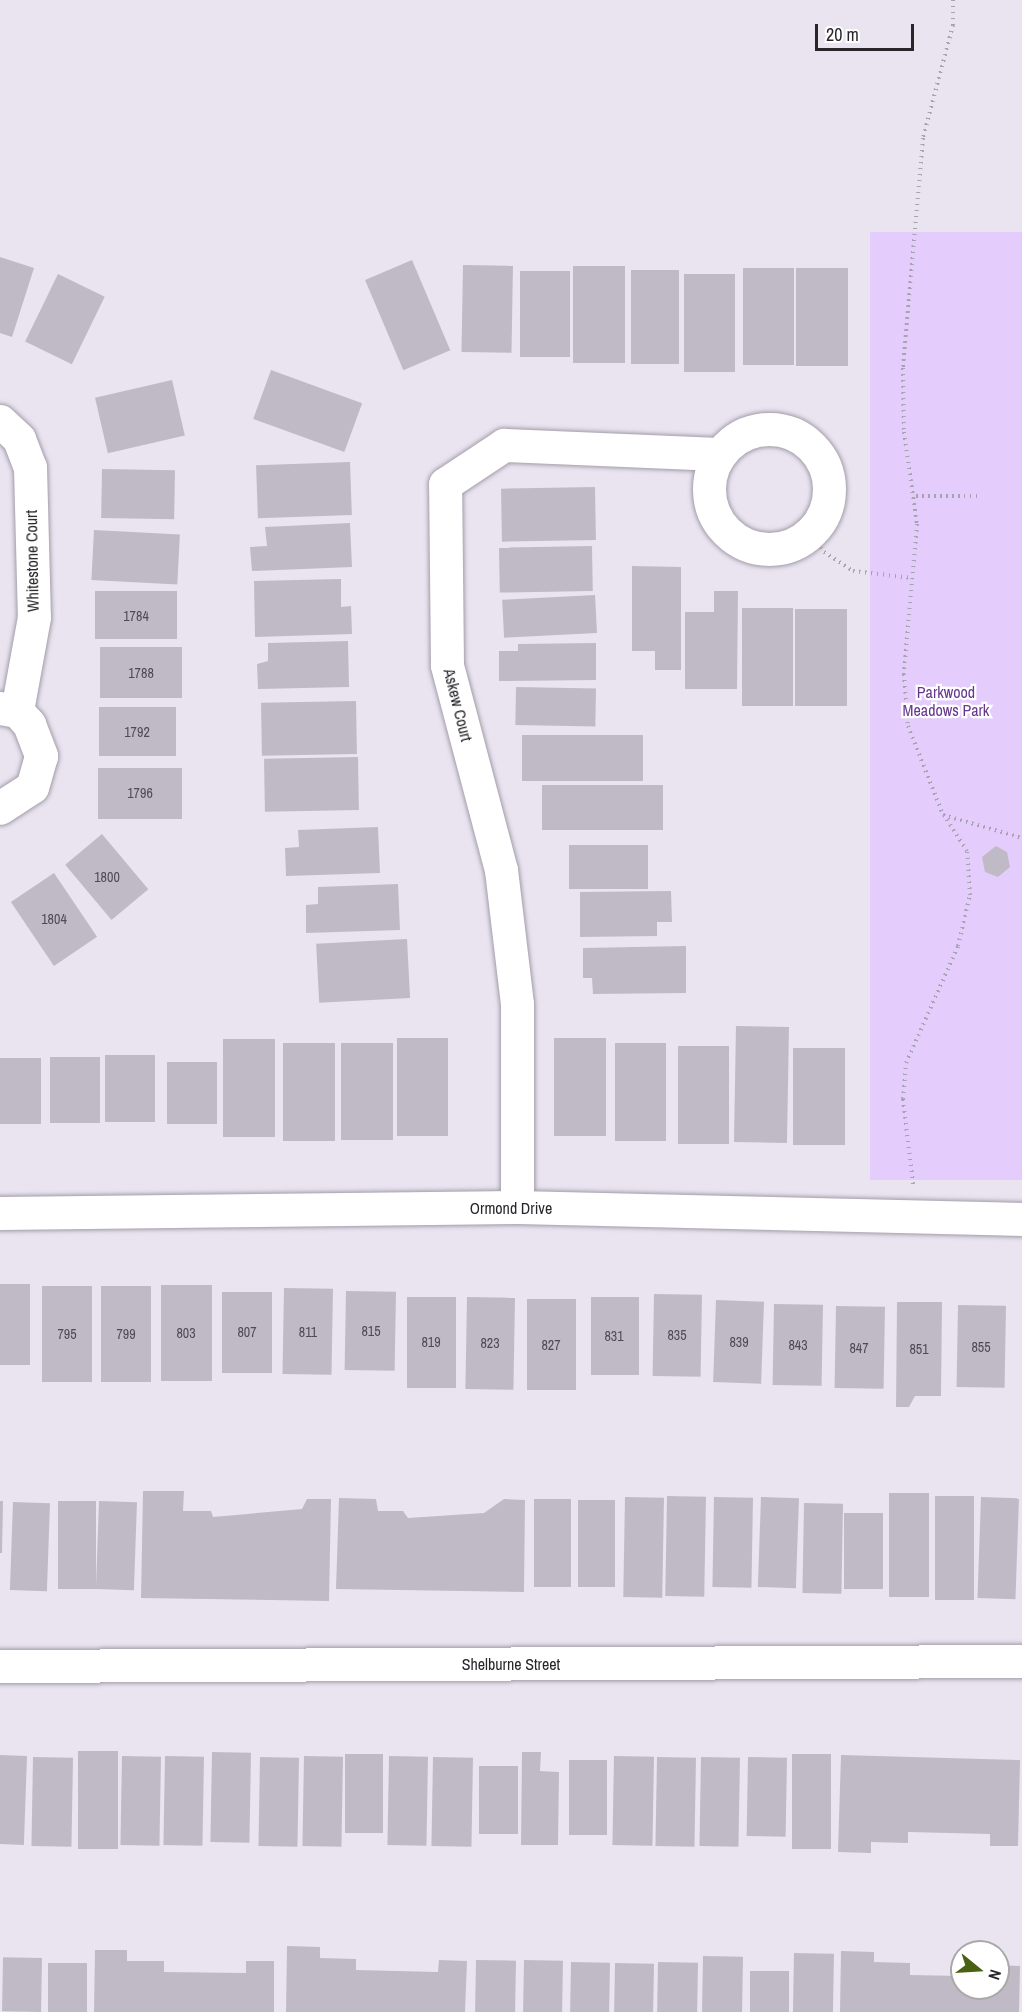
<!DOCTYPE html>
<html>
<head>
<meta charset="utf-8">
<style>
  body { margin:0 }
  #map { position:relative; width:1022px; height:2012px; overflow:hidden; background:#eae4f1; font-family:"Archivo Narrow",sans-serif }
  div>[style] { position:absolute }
  .green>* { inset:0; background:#e4cdfc; transform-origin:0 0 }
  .building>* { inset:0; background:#c0bac7; transform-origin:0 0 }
  .path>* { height:4px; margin-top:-2px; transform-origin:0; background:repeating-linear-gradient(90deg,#a8a4ae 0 1.5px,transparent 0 6px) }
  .roads { filter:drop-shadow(0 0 2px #a39da9) drop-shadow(0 0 2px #a39da9) }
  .minor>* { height:33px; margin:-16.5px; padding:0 16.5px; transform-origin:16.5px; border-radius:16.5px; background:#fff }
  .minor>.ring { margin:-16.5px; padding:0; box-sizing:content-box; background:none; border:33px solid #fff; border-radius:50% }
  span { translate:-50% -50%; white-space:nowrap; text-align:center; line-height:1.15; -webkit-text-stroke:4.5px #fff; paint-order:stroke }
  .number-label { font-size:14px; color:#4e4b52 }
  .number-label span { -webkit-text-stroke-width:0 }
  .street-label { font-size:16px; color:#28262b }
  .park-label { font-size:16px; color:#66388d }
  .north { position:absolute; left:950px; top:1940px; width:60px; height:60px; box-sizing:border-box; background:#fff; border:2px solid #a9a8aa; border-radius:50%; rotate:108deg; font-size:16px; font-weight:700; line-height:24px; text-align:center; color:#28262b }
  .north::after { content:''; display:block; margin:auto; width:21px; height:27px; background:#486212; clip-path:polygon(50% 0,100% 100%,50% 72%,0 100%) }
  .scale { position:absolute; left:815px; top:24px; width:99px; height:27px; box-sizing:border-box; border:3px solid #28262b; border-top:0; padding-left:8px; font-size:18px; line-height:21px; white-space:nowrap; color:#28262b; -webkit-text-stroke:4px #fff; paint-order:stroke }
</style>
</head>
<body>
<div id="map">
  <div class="green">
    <i style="left:870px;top:232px;width:152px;height:948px"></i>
  </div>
  <div class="building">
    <i style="clip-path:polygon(0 257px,34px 268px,12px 337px,0 333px)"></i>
    <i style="left:412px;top:260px;width:98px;height:51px;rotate:67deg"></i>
    <i style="left:463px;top:265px;width:50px;height:87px;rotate:1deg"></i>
    <i style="left:573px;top:266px;width:52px;height:97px"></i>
    <i style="left:743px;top:268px;width:51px;height:97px"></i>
    <i style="left:796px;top:268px;width:52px;height:98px"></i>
    <i style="left:679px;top:270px;width:94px;height:48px;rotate:90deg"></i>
    <i style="left:520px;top:271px;width:50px;height:86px"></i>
    <i style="left:58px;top:274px;width:52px;height:75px;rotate:26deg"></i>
    <i style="left:735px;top:274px;width:98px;height:51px;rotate:90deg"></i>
    <i style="left:271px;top:370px;width:97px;height:52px;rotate:20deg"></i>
    <i style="left:172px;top:380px;width:57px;height:79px;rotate:77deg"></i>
    <i style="left:350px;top:462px;width:53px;height:94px;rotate:88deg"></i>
    <i style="left:102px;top:469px;width:73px;height:49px;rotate:1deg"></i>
    <i style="left:595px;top:487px;width:53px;height:94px;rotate:89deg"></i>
    <i style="clip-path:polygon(350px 523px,352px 567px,252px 571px,250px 547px,267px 546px,265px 527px)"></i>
    <i style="left:94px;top:530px;width:86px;height:50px;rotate:3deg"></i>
    <i style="left:592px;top:546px;width:45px;height:93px;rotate:89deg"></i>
    <i style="clip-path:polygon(632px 566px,681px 567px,681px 670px,655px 670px,655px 651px,632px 651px)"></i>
    <i style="clip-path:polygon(341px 579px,341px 607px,351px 606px,352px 634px,255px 637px,254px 581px)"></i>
    <i style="left:177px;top:591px;width:48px;height:82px;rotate:90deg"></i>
    <i style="clip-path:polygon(714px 591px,738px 591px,737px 689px,685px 689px,685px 612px,714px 612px)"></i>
    <i style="left:595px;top:595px;width:38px;height:93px;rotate:87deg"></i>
    <i style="left:742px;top:608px;width:51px;height:98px"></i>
    <i style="left:795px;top:609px;width:52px;height:97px"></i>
    <i style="clip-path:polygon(348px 641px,349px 687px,258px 689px,257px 664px,268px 661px,268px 643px)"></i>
    <i style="clip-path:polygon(596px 643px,596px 680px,499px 681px,499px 651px,518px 651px,518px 644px)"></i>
    <i style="left:182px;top:647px;width:51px;height:82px;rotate:90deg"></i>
    <i style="left:516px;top:687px;width:80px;height:38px;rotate:1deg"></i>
    <i style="left:356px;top:701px;width:53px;height:95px;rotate:89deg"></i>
    <i style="left:99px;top:707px;width:77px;height:49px"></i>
    <i style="left:522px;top:735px;width:121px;height:46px"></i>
    <i style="left:358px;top:757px;width:53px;height:94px;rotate:89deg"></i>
    <i style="left:98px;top:768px;width:84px;height:51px"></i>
    <i style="left:542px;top:785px;width:121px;height:45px"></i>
    <i style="clip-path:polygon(378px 827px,380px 873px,286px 876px,285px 848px,299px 847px,298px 830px)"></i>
    <i style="left:102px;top:834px;width:72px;height:48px;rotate:50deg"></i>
    <i style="left:569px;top:845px;width:79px;height:44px"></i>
    <i style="clip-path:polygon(996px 846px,1007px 852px,1010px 867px,998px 877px,985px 872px,982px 857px)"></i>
    <i style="left:54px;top:873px;width:77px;height:52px;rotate:56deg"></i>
    <i style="clip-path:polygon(398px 884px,400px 930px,306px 933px,306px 905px,318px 904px,318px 887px)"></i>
    <i style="clip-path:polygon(671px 891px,672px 922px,657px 922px,657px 936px,580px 937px,580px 892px)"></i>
    <i style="left:407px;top:939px;width:59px;height:91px;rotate:87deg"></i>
    <i style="clip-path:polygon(686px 946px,686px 993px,593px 994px,592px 978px,583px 978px,583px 948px)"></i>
    <i style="left:736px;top:1026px;width:53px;height:116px;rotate:1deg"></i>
    <i style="left:397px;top:1038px;width:51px;height:98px"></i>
    <i style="left:554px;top:1038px;width:52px;height:98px"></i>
    <i style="left:223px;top:1039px;width:52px;height:98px"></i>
    <i style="left:283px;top:1043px;width:52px;height:98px"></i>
    <i style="left:341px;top:1043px;width:52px;height:97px"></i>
    <i style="left:666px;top:1043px;width:98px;height:51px;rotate:90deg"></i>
    <i style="left:678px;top:1046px;width:51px;height:98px"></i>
    <i style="left:793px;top:1048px;width:52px;height:97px"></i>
    <i style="left:105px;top:1055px;width:50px;height:67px"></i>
    <i style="left:100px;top:1057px;width:66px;height:50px;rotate:90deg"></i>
    <i style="left:0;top:1058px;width:41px;height:66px"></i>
    <i style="left:167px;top:1062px;width:50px;height:62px"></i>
    <i style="left:0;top:1284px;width:30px;height:81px"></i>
    <i style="left:161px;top:1285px;width:51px;height:96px"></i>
    <i style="left:42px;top:1286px;width:50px;height:96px"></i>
    <i style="left:101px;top:1286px;width:50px;height:96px"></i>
    <i style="left:284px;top:1288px;width:49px;height:86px;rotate:1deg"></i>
    <i style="left:346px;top:1291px;width:50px;height:79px;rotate:1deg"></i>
    <i style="left:222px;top:1292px;width:50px;height:81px"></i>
    <i style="left:654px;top:1294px;width:48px;height:82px;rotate:1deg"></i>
    <i style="left:407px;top:1297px;width:49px;height:91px"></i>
    <i style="left:467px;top:1297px;width:48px;height:92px;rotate:1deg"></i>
    <i style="left:591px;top:1297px;width:48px;height:78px"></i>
    <i style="left:527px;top:1299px;width:49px;height:91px"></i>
    <i style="left:716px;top:1300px;width:48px;height:82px;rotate:2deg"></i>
    <i style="clip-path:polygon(897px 1302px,942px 1302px,941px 1396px,915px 1396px,909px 1407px,896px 1407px)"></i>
    <i style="left:774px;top:1304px;width:49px;height:81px;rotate:1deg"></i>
    <i style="left:958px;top:1305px;width:48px;height:82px;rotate:1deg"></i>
    <i style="left:836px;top:1306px;width:49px;height:82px;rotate:1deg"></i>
    <i style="clip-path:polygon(143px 1491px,184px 1491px,183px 1511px,211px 1511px,213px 1517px,302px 1509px,307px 1499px,331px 1499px,329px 1601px,141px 1598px)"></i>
    <i style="left:889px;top:1493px;width:40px;height:104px"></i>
    <i style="left:667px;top:1496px;width:39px;height:100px;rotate:1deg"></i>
    <i style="left:935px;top:1496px;width:39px;height:104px"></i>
    <i style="left:625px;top:1497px;width:39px;height:100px;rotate:1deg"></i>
    <i style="left:714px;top:1497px;width:39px;height:90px;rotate:1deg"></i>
    <i style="left:761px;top:1497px;width:38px;height:90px;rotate:2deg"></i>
    <i style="left:981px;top:1497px;width:38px;height:101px;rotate:2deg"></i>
    <i style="clip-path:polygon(339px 1498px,376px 1499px,378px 1511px,403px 1511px,408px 1518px,484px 1513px,504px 1499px,525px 1500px,524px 1592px,336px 1589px)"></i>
    <i style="left:534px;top:1499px;width:37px;height:88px"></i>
    <i style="left:578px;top:1500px;width:37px;height:87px"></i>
    <i style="clip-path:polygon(0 1501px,3px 1501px,2px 1553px,0 1553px)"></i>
    <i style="left:58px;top:1501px;width:38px;height:88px"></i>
    <i style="left:99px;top:1501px;width:38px;height:88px;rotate:2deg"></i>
    <i style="left:13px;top:1502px;width:37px;height:88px;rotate:2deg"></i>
    <i style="left:804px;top:1503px;width:39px;height:90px;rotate:1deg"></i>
    <i style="left:844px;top:1513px;width:39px;height:76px"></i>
    <i style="left:78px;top:1751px;width:40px;height:98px"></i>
    <i style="left:212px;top:1752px;width:39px;height:90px;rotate:1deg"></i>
    <i style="clip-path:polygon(522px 1752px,541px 1752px,540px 1771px,559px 1772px,558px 1845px,521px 1845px)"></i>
    <i style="left:345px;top:1754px;width:38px;height:79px"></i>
    <i style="left:792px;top:1754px;width:39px;height:95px"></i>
    <i style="left:0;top:1755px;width:27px;height:89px;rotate:2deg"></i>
    <i style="clip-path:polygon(841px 1755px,1020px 1760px,1018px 1846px,990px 1846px,990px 1834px,908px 1832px,908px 1843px,871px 1842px,871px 1853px,838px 1852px)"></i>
    <i style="left:122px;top:1756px;width:39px;height:89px;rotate:1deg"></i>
    <i style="left:165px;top:1756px;width:39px;height:89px;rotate:1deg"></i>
    <i style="left:304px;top:1756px;width:39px;height:90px;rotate:1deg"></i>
    <i style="left:389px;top:1756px;width:39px;height:89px;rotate:1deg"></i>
    <i style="left:614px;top:1756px;width:40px;height:89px;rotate:1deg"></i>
    <i style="left:33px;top:1757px;width:40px;height:89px;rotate:1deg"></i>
    <i style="left:260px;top:1757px;width:39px;height:89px;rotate:1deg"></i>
    <i style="left:433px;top:1757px;width:40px;height:89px;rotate:1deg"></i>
    <i style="left:657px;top:1757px;width:39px;height:89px;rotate:1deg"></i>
    <i style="left:701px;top:1757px;width:39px;height:89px;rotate:1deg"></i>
    <i style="left:748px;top:1757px;width:39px;height:79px;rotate:1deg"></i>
    <i style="left:569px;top:1760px;width:38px;height:75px"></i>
    <i style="left:479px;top:1766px;width:39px;height:68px"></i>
    <i style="clip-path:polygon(287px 1946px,320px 1947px,320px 1958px,356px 1959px,356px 1970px,438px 1972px,439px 1960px,467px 1961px,465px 2012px,286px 2012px)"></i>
    <i style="clip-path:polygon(95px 1950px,127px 1950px,127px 1961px,164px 1961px,164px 1972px,246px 1973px,246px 1961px,274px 1961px,274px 2012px,94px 2012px)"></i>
    <i style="clip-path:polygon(841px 1951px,874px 1952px,874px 1962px,910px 1963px,910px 1975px,962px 1976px,962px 1988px,998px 1988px,998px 1965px,1020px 1966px,1019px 2012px,840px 2012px)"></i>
    <i style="left:794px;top:1953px;width:40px;height:59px;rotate:1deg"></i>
    <i style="left:703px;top:1956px;width:40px;height:56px;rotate:1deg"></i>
    <i style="left:42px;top:1958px;width:54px;height:39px;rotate:91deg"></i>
    <i style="left:476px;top:1960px;width:40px;height:52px;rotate:1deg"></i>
    <i style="left:524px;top:1960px;width:39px;height:52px;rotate:1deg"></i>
    <i style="left:571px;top:1962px;width:39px;height:50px;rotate:1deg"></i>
    <i style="left:658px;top:1962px;width:40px;height:50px;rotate:1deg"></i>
    <i style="left:48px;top:1963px;width:39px;height:49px"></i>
    <i style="left:615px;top:1963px;width:39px;height:49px;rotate:1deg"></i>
    <i style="left:750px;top:1971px;width:39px;height:41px"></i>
  </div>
  <div class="path">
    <i style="left:953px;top:0;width:25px;rotate:90deg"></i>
    <i style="left:953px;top:25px;width:117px;rotate:104.9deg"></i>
    <i style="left:923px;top:138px;width:231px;rotate:95deg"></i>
    <i style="left:903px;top:368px;width:64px;rotate:89.1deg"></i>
    <i style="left:904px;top:432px;width:93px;rotate:82deg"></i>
    <i style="left:917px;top:524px;width:151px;rotate:95deg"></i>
    <i style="left:904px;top:674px;width:52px;rotate:85.6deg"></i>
    <i style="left:908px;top:726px;width:96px;rotate:68.5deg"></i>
    <i style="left:943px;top:815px;width:82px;rotate:16.2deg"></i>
    <i style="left:916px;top:496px;width:63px"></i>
    <i style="left:810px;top:533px;width:24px;rotate:54deg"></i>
    <i style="left:824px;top:552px;width:35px;rotate:33deg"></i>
    <i style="left:853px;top:571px;width:60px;rotate:6.7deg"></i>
    <i style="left:913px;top:1184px;width:86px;rotate:-96.7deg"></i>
    <i style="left:903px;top:1099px;width:36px;rotate:-85deg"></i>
    <i style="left:906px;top:1063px;width:128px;rotate:-66deg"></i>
    <i style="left:958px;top:946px;width:52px;rotate:-76.8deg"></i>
    <i style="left:970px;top:895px;width:44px;rotate:-93.9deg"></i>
    <i style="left:967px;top:851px;width:43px;rotate:-122.6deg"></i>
  </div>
  <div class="roads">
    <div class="minor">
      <i style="left:0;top:421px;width:26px;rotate:43deg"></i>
      <i style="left:19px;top:439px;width:30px;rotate:69deg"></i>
      <i style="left:30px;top:467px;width:150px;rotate:88.5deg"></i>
      <i style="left:34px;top:617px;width:96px;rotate:100.3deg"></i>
      <i class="ring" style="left:709px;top:429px;width:87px;height:87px"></i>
      <i style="left:0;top:708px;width:17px;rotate:10deg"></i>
      <i style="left:17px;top:711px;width:18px;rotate:47deg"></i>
      <i style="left:29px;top:724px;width:34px;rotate:69deg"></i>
      <i style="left:41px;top:756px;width:32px;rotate:106deg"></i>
      <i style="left:32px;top:787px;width:38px;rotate:147deg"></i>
      <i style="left:517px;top:1207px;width:203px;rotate:-90deg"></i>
      <i style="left:517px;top:1004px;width:135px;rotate:-96.8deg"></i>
      <i style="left:501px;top:870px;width:212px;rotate:-104.8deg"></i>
      <i style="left:447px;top:665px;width:181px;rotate:-90.6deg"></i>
      <i style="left:445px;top:484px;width:71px;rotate:-33.5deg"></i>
      <i style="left:504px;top:445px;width:216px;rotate:2.4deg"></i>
      <i style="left:0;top:1213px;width:517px;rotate:-0.66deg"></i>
      <i style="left:517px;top:1207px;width:505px;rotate:1.36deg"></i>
      <i style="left:0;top:1666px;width:1022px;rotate:-0.28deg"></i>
    </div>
  </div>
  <div class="number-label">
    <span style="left:136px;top:616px">1784</span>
    <span style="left:141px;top:673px">1788</span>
    <span style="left:137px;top:732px">1792</span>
    <span style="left:140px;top:793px">1796</span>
    <span style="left:107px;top:877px">1800</span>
    <span style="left:54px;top:919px">1804</span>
    <span style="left:371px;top:1331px">815</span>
    <span style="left:247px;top:1332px">807</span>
    <span style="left:308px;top:1332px">811</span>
    <span style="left:186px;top:1333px">803</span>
    <span style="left:67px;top:1334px">795</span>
    <span style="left:126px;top:1334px">799</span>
    <span style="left:677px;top:1335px">835</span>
    <span style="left:614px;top:1336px">831</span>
    <span style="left:431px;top:1342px">819</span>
    <span style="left:739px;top:1342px">839</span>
    <span style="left:490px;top:1343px">823</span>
    <span style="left:551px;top:1345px">827</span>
    <span style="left:798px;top:1345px">843</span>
    <span style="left:981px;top:1347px">855</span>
    <span style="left:859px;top:1348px">847</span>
    <span style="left:919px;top:1349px">851</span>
  </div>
  <div class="street-label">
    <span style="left:32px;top:561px;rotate:-91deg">Whitestone Court</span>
    <span style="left:458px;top:705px;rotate:76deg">Askew Court</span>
    <span style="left:511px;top:1208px">Ormond Drive</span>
    <span style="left:511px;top:1664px">Shelburne Street</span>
  </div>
  <div class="park-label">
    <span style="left:946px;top:701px">Parkwood<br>Meadows Park</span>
  </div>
  <div class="north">N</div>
  <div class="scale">20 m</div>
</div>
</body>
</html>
